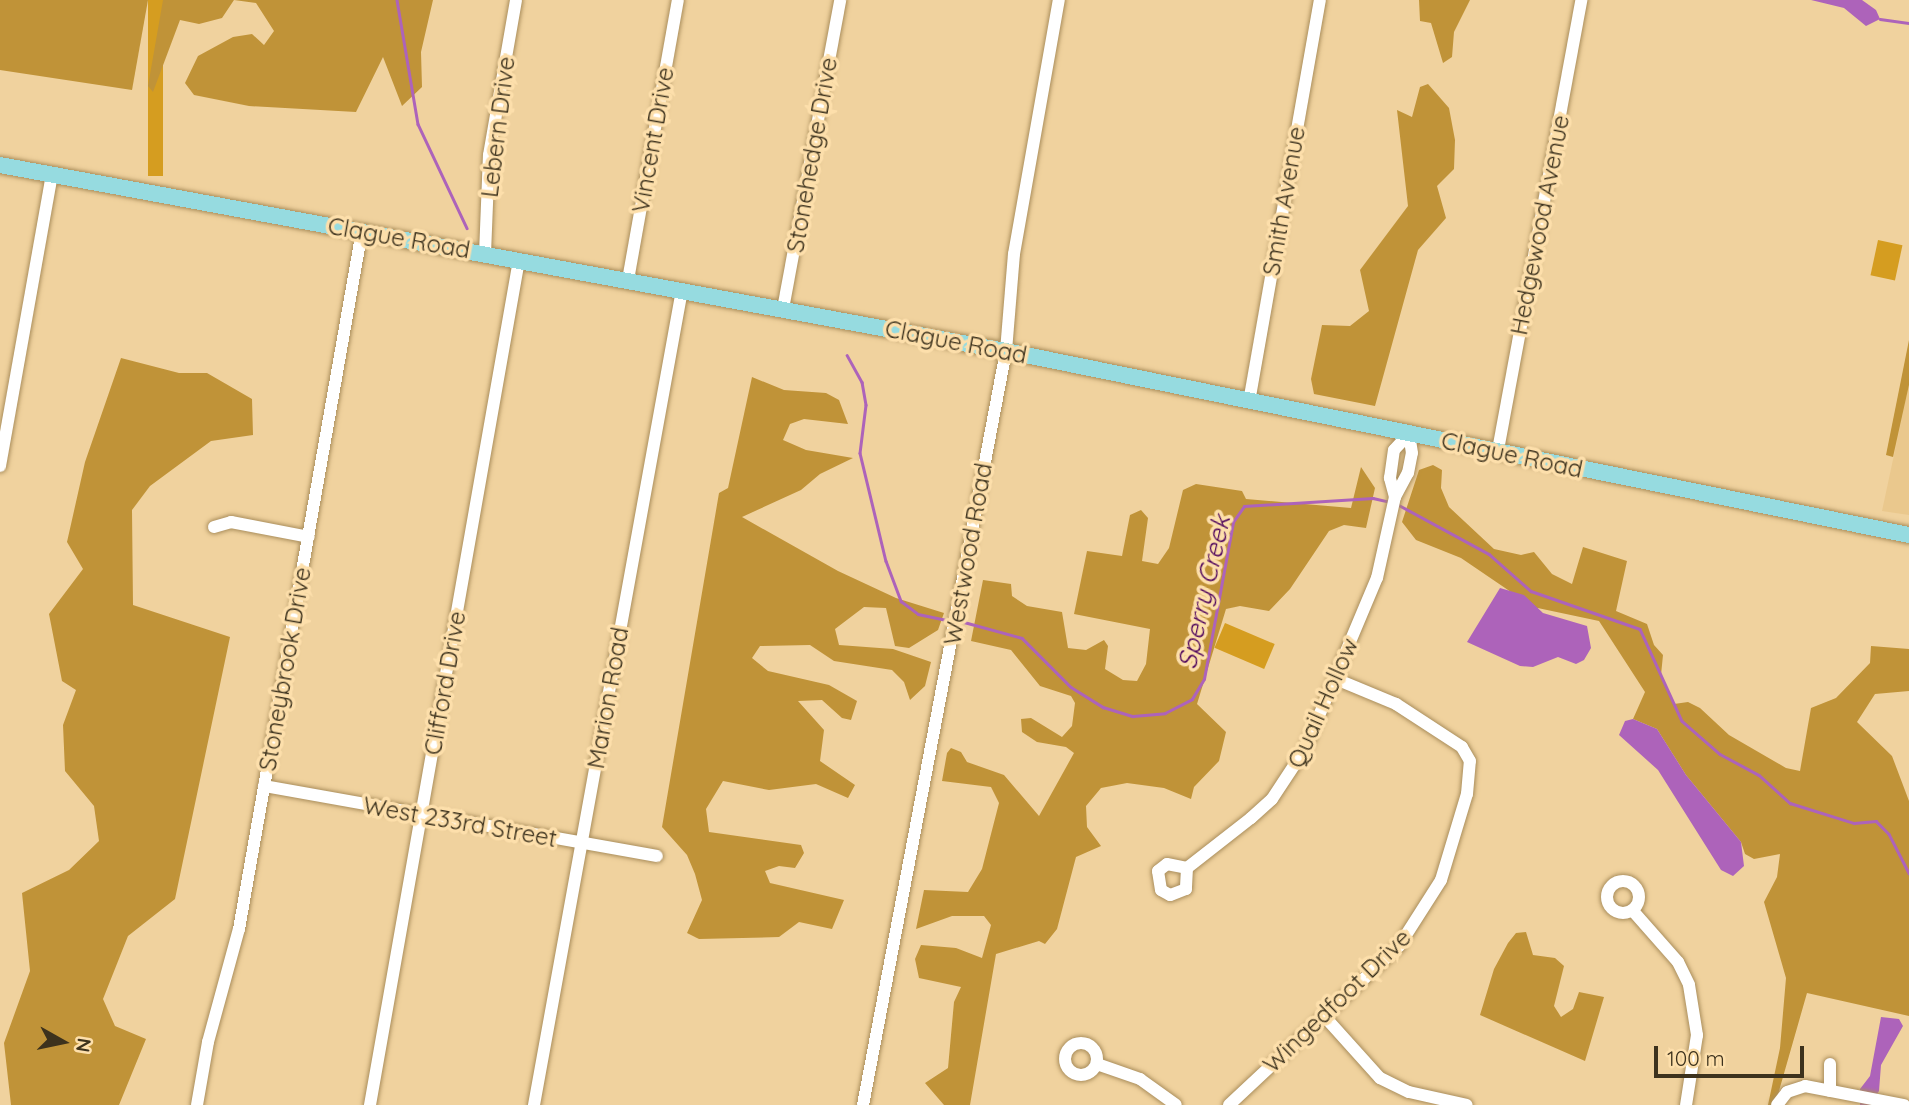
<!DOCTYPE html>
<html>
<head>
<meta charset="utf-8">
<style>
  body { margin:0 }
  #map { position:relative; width:1909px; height:1105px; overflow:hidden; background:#f0d29e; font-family:Quicksand,sans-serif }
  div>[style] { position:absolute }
  .built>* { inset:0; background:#eac88d }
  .green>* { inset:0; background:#d59d20; transform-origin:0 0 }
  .forest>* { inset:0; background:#c09338 }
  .water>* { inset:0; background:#ad63ba }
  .stream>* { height:2.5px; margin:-1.25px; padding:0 1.25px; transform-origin:1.25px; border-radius:1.25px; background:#ad63ba }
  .roads { filter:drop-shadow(0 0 2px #aa8e5c) drop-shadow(0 0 2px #aa8e5c) }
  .minor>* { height:12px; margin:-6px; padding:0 6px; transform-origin:6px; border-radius:6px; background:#fff }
  .minor>.ring { margin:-6px; padding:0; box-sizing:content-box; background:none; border:12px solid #fff; border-radius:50% }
  .major>* { height:16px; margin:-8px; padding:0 8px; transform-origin:8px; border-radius:8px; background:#96dbe0 }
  span { translate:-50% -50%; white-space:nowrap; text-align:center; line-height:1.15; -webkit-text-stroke:7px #fddfab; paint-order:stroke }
  .street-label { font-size:24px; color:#3d321d }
  .water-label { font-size:26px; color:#51085d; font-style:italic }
  .north { position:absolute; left:28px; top:1007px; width:70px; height:70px; -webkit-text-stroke:5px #fddfab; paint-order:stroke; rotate:99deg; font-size:19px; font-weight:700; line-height:28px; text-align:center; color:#3d321d }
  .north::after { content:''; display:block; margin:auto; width:24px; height:32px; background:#3d321d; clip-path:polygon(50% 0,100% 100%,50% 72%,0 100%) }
  .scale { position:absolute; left:1654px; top:1046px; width:150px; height:32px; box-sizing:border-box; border:4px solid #3d321d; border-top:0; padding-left:9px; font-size:21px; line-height:24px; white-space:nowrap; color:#3d321d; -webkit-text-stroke:5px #fddfab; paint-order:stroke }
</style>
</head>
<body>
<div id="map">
  <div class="built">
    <i style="clip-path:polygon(1909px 385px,1909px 515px,1882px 511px)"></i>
  </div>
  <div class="green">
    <i style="left:148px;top:0;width:15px;height:176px"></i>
    <i style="left:1878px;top:240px;width:25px;height:36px;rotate:12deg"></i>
    <i style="left:1225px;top:623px;width:54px;height:27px;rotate:23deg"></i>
  </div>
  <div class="forest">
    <i style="clip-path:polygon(0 0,148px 0,132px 90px,0 70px)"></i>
    <i style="clip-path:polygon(163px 0,433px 0,421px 52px,422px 87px,402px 106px,383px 57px,356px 112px,249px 106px,194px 95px,185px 83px,198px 56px,233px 37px,252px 34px,264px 45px,274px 31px,256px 3px,234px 0,222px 18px,199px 24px,180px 20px,153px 92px,148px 86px)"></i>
    <i style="clip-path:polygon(1419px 0,1470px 0,1454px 32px,1452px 57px,1443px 63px,1431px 23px,1420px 21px)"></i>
    <i style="clip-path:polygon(1428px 84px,1449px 108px,1455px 140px,1454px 169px,1437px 186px,1446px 218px,1418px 250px,1375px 406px,1314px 394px,1311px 379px,1322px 325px,1350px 326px,1369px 311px,1360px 270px,1408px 206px,1397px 110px,1412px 117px,1420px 87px)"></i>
    <i style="clip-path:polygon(1909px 340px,1909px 385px,1893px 457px,1886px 455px)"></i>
    <i style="clip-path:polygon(121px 358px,179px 373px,207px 373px,252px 399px,253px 435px,211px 441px,150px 486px,132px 510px,133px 605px,230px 637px,175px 899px,128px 936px,103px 999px,115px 1026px,146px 1039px,119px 1105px,11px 1105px,4px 1043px,30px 971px,22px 893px,69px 870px,99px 841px,94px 806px,65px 771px,63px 725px,76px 690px,62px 681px,49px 614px,83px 569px,67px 542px,85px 462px)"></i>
    <i style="clip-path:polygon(752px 377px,784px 390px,826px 393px,839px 400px,848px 424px,804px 419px,790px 424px,783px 440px,806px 450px,853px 458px,820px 474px,801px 490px,742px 517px,838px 571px,896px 598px,944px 613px,938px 630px,909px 648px,895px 646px,886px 608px,864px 607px,835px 629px,839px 645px,893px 649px,931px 662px,925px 686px,910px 700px,904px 682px,892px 670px,834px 661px,810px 645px,760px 646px,752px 658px,768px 671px,829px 685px,857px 701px,851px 720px,842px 718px,822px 700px,798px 701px,824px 730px,820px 761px,855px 785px,848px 798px,816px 784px,769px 790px,723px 781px,706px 809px,709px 832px,801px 845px,804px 853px,795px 868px,779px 866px,765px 871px,770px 883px,844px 900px,832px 929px,799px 922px,779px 937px,699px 939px,687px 933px,702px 900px,695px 874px,687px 855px,662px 827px,719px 493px,728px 488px)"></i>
    <i style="clip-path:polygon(1433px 465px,1442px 470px,1441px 488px,1449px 507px,1494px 549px,1521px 555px,1534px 552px,1552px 574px,1572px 584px,1583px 547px,1627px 561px,1616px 611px,1647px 624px,1654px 645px,1663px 655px,1661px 675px,1674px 704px,1688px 702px,1700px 708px,1729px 735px,1786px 768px,1800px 771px,1811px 708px,1836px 698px,1870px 663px,1871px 646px,1909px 649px,1909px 691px,1875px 694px,1857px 722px,1892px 756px,1909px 801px,1909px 1016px,1807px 993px,1775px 1105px,1768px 1105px,1780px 1048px,1786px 978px,1764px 902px,1777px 877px,1780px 854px,1754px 859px,1745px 854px,1741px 842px,1686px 775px,1657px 729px,1633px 719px,1645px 692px,1599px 621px,1533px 607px,1461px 558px,1416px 540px,1402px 522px,1419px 470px)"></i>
    <i style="clip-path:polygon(1361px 467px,1375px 488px,1366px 528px,1344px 525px,1329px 531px,1290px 589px,1269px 611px,1240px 606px,1226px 609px,1197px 704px,1226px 732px,1219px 761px,1194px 787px,1191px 799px,1164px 788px,1127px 783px,1101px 788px,1086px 806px,1087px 827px,1101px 846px,1076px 857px,1057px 929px,1045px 944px,1039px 941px,996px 954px,970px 1105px,944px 1105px,925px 1083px,948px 1068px,954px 1002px,961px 987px,919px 978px,915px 959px,921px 945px,956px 948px,982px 958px,991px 925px,984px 916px,952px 916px,916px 929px,924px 890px,968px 892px,982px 869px,999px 803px,991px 787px,942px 781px,947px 753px,951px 748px,961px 752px,967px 762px,1004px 775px,1039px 816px,1074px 753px,1066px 747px,1037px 742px,1022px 732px,1021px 719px,1031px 718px,1062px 737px,1072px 726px,1075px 703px,1071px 696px,1040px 686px,1011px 650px,971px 641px,983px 580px,1011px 584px,1012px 596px,1027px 606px,1062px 612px,1068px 648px,1086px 650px,1104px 640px,1108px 646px,1105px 669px,1123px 680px,1137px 681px,1146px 664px,1150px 629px,1074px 614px,1087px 551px,1122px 556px,1130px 515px,1141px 510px,1148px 518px,1142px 561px,1158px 564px,1169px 548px,1183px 490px,1196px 484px,1242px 491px,1246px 499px,1351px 508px)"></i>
    <i style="clip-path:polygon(1526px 932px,1533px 955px,1555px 958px,1564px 966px,1554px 1006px,1561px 1017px,1573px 1009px,1579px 992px,1604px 997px,1585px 1061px,1480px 1015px,1494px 969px,1508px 943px,1516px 933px)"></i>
  </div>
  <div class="water">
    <i style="clip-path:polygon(1811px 0,1862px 0,1876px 10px,1880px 19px,1866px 26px,1844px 8px)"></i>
    <i style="clip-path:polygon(1500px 588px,1524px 595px,1543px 613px,1587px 626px,1591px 648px,1584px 660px,1576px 664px,1558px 657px,1533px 667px,1520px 666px,1467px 642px)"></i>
    <i style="clip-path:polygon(1633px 719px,1657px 729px,1686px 775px,1741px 842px,1744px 866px,1733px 876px,1721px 870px,1658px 770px,1619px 735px,1625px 721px)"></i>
    <i style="clip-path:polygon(1881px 1017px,1899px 1019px,1903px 1026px,1881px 1065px,1879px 1091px,1870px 1105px,1860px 1105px,1860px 1089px,1870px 1076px)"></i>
  </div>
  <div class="stream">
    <i style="left:397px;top:0;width:126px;rotate:80.4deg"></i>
    <i style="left:418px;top:124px;width:115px;rotate:64.8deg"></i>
    <i style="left:1880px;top:19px;width:29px;rotate:8deg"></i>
    <i style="left:847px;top:355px;width:31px;rotate:61deg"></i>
    <i style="left:862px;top:382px;width:23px;rotate:80deg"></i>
    <i style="left:866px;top:405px;width:48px;rotate:97.1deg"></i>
    <i style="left:860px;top:453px;width:111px;rotate:76.5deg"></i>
    <i style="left:886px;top:561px;width:43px;rotate:69.4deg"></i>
    <i style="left:901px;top:601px;width:21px;rotate:37deg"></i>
    <i style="left:918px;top:614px;width:30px;rotate:12deg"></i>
    <i style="left:1397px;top:504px;width:105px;rotate:28.5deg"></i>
    <i style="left:1489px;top:554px;width:56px;rotate:41.4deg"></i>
    <i style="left:1531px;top:591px;width:115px;rotate:19.2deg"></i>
    <i style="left:1640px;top:629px;width:101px;rotate:65.5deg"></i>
    <i style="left:1682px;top:721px;width:50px;rotate:41deg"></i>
    <i style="left:1720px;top:754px;width:44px;rotate:28.3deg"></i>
    <i style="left:1759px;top:775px;width:42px;rotate:42.1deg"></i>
    <i style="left:1790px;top:803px;width:67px;rotate:17.4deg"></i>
    <i style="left:1854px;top:823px;width:22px;rotate:-5deg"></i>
    <i style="left:1876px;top:821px;width:18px;rotate:45deg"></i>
    <i style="left:1889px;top:834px;width:44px;rotate:62.9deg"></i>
    <i style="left:964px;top:622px;width:60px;rotate:15.4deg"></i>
    <i style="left:1022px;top:638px;width:69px;rotate:45deg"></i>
    <i style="left:1071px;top:687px;width:38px;rotate:32deg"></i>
    <i style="left:1103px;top:707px;width:31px;rotate:17deg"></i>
    <i style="left:1133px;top:716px;width:32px;rotate:-5deg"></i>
    <i style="left:1165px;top:713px;width:30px;rotate:-27deg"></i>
    <i style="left:1192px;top:699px;width:23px;rotate:-59deg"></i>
    <i style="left:1204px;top:679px;width:160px;rotate:-79.5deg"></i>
    <i style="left:1233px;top:522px;width:19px;rotate:-55deg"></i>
    <i style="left:1244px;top:506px;width:129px;rotate:-3.5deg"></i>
    <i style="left:1373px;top:498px;width:18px;rotate:13deg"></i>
  </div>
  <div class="roads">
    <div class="minor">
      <i style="left:485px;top:254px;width:99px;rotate:-87.7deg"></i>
      <i style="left:489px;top:155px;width:157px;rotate:-80.1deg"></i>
      <i style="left:628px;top:280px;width:284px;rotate:-79.9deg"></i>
      <i style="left:783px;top:309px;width:314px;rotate:-79.5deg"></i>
      <i style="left:1249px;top:402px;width:408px;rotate:-80deg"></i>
      <i style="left:1498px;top:450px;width:458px;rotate:-79.5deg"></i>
      <i style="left:0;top:466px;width:296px;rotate:-79.9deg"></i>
      <i style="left:1395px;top:497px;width:20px;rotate:-105deg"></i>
      <i style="left:1390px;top:478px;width:28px;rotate:-82deg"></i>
      <i style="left:1394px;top:450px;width:22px;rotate:-47deg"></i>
      <i style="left:214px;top:527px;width:18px;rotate:-16deg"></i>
      <i style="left:231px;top:522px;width:79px;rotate:10.9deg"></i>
      <i style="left:264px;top:786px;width:399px;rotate:10.1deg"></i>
      <i style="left:1187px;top:868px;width:21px;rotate:93deg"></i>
      <i style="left:1186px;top:889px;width:17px;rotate:159deg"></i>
      <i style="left:1170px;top:895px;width:10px;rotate:-151deg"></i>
      <i style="left:1161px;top:890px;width:19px;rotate:-99deg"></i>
      <i style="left:1158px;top:871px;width:11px;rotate:-38deg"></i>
      <i style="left:1167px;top:864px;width:20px;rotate:11deg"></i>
      <i style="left:1187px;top:868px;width:81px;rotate:-38deg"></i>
      <i style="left:1251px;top:818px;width:28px;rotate:-42deg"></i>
      <i style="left:1272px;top:799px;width:60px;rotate:-56.6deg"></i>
      <i style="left:1305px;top:749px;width:186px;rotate:-67.2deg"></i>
      <i style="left:1377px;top:578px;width:83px;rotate:-77.5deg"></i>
      <i style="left:1395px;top:497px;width:27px;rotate:-62deg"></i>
      <i style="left:1408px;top:473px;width:20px;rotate:-79deg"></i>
      <i style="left:1412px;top:453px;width:19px;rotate:-99deg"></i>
      <i class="ring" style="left:1607px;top:881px;width:20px;height:20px"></i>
      <i style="left:1633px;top:911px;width:68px;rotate:48.6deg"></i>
      <i style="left:1678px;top:962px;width:25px;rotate:64deg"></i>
      <i style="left:1689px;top:985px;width:51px;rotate:80.9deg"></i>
      <i style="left:1697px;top:1035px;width:71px;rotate:98.9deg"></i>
      <i style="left:1325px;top:1017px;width:82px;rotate:48deg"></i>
      <i style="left:1380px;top:1078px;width:32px;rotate:26deg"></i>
      <i style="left:1409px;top:1092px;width:59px;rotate:12.6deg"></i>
      <i class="ring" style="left:1065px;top:1043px;width:20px;height:20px"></i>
      <i style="left:1097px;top:1064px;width:46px;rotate:19.2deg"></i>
      <i style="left:1140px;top:1079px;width:44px;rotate:35.8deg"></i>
      <i style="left:1830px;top:1091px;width:27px;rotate:-90deg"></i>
      <i style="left:197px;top:1105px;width:64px;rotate:-80.1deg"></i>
      <i style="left:208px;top:1042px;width:117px;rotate:-74.7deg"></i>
      <i style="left:239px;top:929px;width:709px;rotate:-80.01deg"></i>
      <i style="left:370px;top:1105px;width:858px;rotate:-80deg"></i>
      <i style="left:534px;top:1105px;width:828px;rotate:-79.71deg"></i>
      <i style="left:863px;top:1105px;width:767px;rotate:-79.26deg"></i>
      <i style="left:1006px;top:351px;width:97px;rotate:-85.3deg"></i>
      <i style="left:1014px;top:254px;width:258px;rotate:-80deg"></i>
      <i style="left:1229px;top:1105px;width:233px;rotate:-43.1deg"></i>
      <i style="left:1399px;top:946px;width:78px;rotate:-57.5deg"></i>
      <i style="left:1441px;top:880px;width:90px;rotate:-73.2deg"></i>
      <i style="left:1467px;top:794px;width:33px;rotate:-85deg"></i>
      <i style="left:1470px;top:761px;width:16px;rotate:-120deg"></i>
      <i style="left:1462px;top:747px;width:79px;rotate:-146.9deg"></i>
      <i style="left:1396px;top:704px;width:65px;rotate:-157.4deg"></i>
      <i style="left:1777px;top:1105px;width:16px;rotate:-52deg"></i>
      <i style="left:1787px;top:1092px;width:19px;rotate:-18deg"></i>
      <i style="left:1805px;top:1086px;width:101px;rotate:10.9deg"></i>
    </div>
    <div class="major">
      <i style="left:0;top:165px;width:1023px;rotate:10.48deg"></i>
      <i style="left:1006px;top:351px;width:922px;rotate:11.52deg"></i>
    </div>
  </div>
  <div class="street-label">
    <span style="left:498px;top:127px;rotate:-83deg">Lebern Drive</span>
    <span style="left:653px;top:140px;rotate:-80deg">Vincent Drive</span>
    <span style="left:812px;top:155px;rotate:-80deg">Stonehedge Drive</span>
    <span style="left:1284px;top:201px;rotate:-80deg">Smith Avenue</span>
    <span style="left:1540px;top:225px;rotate:-79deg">Hedgewood Avenue</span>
    <span style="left:399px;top:238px;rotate:10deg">Clague Road</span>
    <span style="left:956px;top:342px;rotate:11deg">Clague Road</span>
    <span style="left:1512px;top:455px;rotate:12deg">Clague Road</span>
    <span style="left:968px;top:554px;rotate:-80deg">Westwood Road</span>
    <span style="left:285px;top:669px;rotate:-80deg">Stoneybrook Drive</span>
    <span style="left:445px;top:683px;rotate:-80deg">Clifford Drive</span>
    <span style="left:608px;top:698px;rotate:-80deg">Marion Road</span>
    <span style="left:1323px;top:703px;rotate:-66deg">Quail Hollow</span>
    <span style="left:460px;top:822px;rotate:10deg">West 233rd Street</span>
    <span style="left:1337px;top:1001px;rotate:-44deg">Wingedfoot Drive</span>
  </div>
  <div class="water-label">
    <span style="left:1204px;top:592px;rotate:-77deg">Sperry Creek</span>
  </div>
  <div class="north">N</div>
  <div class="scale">100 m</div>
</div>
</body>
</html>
